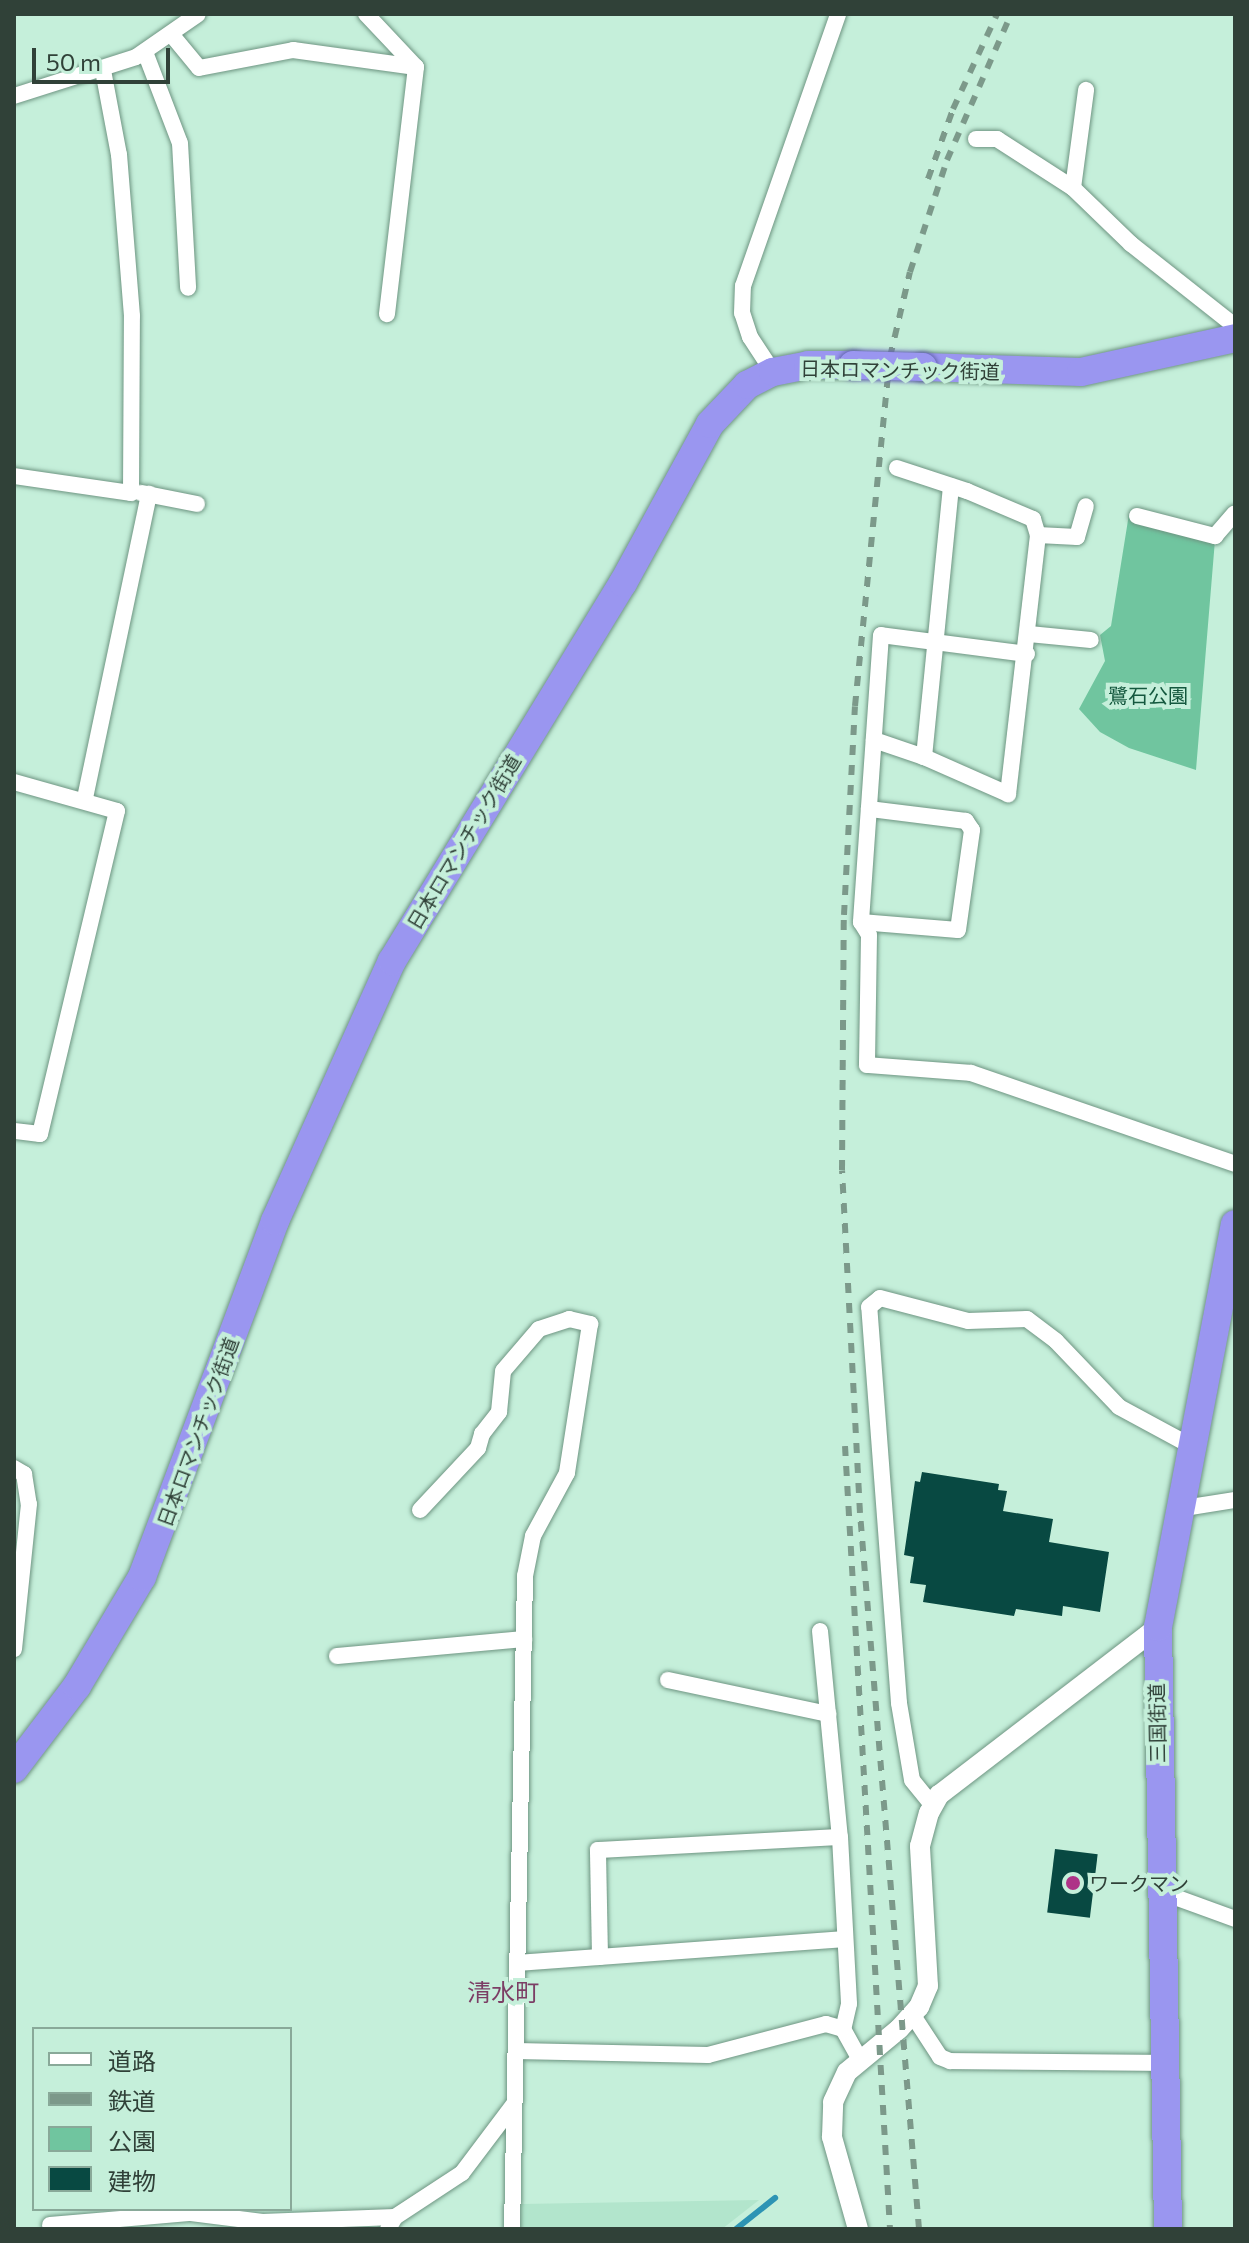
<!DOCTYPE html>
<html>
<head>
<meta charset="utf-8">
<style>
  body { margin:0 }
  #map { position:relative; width:1249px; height:2243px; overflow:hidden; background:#c5efda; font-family:Commissioner,"Noto Sans JP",sans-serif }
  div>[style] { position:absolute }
  .built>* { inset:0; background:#b2e5cc }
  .green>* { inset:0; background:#70c59f }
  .stream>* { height:6px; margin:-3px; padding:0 3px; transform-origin:3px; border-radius:3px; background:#2d94b4 }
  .building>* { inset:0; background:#084942; transform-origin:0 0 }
  .roads { filter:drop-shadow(0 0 2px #6e9582) drop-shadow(0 0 2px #6e9582) }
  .minor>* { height:16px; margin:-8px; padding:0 8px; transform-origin:8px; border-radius:8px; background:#fff }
  .tertiary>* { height:20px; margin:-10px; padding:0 10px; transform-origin:10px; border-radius:10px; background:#fff }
  .trunk>* { height:28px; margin:-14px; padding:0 14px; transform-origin:14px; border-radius:14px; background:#9a96f0 }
  .rail>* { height:6px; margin-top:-3px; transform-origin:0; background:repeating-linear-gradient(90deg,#7c998a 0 10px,transparent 0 20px) }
  .bridges { filter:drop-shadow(0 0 2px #6567ad) drop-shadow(0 0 2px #6567ad) }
  .trunk-bridge>* { height:28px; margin:-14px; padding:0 14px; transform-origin:14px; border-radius:14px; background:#9a96f0 }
  .dots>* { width:22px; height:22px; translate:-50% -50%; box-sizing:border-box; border:4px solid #c5efda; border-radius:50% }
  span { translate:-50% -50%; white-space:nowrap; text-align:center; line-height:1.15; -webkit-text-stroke:8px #c5efda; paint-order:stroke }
  .street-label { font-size:20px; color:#304138 }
  .park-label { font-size:20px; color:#14583e }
  .poi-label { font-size:20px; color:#304138 }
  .left { translate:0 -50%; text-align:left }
  .quarter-label { font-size:24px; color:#7c3e65 }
  .frame { position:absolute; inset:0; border:16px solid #304138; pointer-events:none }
  .legend { position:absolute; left:32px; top:2027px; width:260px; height:184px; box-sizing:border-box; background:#c5efda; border:2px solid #89a999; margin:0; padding:10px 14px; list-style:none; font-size:24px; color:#304138 }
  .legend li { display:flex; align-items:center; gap:16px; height:40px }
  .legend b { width:40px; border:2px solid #89a999 }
  .scale { position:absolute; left:32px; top:48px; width:138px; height:36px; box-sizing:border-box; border:4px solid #304138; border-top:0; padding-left:10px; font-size:24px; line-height:28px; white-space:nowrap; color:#304138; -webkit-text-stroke:6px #c5efda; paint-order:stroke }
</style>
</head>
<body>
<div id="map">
  <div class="built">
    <i style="clip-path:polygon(759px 2200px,722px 2229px,520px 2229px,521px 2204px)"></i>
  </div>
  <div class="green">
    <i style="clip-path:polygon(1129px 514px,1215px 540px,1196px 770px,1129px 748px,1100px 732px,1079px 709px,1105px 661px,1100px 635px,1111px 626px)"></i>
  </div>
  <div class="stream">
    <i style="left:736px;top:2229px;width:50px;rotate:-38.5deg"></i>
  </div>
  <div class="building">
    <i style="clip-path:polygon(922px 1472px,999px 1484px,998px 1490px,1007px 1491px,1003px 1511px,1053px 1519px,1049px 1542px,1109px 1552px,1100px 1612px,1063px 1606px,1062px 1616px,1016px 1609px,1014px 1616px,923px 1602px,926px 1585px,910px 1583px,914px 1557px,904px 1555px,915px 1481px,920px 1482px)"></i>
    <i style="left:1055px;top:1849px;width:43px;height:64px;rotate:7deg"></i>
  </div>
  <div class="roads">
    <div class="minor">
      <i style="left:366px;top:14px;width:73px;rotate:46.7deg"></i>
      <i style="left:416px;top:67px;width:249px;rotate:96.7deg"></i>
      <i style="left:171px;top:34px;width:44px;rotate:50.5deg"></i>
      <i style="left:199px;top:68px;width:96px;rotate:-10.8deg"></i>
      <i style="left:293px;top:50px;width:124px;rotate:7.9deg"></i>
      <i style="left:145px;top:52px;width:97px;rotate:69deg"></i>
      <i style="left:180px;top:143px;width:145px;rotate:86.8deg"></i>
      <i style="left:14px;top:96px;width:128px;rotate:-17.7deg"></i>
      <i style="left:136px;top:57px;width:75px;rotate:-34.7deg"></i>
      <i style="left:976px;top:139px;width:21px"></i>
      <i style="left:997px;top:139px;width:90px;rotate:32.8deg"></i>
      <i style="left:1073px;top:188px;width:81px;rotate:44deg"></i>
      <i style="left:1131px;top:244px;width:132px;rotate:38.3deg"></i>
      <i style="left:1073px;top:188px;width:99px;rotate:-82.4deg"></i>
      <i style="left:773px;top:372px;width:42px;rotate:-123.3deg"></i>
      <i style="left:750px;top:337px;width:25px;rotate:-108deg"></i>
      <i style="left:742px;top:313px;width:27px;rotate:-88deg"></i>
      <i style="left:743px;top:286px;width:288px;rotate:-70.7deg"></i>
      <i style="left:897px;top:468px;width:74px;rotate:18.2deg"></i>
      <i style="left:967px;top:491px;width:72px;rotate:23deg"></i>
      <i style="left:1033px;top:519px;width:17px;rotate:73deg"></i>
      <i style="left:1038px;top:535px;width:261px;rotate:96.6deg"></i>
      <i style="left:1008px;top:794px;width:92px;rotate:-156.2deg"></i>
      <i style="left:924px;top:757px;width:272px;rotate:-84.3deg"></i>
      <i style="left:14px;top:476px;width:118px;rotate:8.3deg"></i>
      <i style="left:131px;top:493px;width:177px;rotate:-89.7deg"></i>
      <i style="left:132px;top:316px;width:162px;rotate:-94.6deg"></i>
      <i style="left:119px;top:155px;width:86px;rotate:-100.7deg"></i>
      <i style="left:141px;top:493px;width:57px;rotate:11.1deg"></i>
      <i style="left:1137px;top:516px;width:81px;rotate:14.4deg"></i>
      <i style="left:1215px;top:536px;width:30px;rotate:-49deg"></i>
      <i style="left:1038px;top:535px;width:39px;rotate:3deg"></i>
      <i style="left:1077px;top:537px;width:32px;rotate:-74deg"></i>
      <i style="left:1029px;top:634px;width:62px;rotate:5.5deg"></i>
      <i style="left:1027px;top:654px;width:147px;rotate:-172.6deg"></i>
      <i style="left:881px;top:635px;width:288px;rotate:94deg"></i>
      <i style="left:861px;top:922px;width:15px;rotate:58deg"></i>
      <i style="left:869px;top:935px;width:130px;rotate:90.9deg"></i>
      <i style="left:867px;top:1065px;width:104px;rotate:4.4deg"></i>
      <i style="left:971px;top:1073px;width:279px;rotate:19deg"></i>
      <i style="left:874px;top:740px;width:53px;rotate:18.8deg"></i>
      <i style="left:14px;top:782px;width:107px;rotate:15.7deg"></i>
      <i style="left:117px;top:811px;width:332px;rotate:103.4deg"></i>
      <i style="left:40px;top:1134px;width:26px;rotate:-173deg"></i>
      <i style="left:85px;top:798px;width:311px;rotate:-78.1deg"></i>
      <i style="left:861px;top:922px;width:97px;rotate:4.7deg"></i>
      <i style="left:958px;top:930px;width:101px;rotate:-82deg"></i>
      <i style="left:972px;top:830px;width:11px;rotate:-124deg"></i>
      <i style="left:966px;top:821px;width:98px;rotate:-172.9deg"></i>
      <i style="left:14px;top:1468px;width:12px;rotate:31deg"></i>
      <i style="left:24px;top:1474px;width:30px;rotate:81deg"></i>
      <i style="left:29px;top:1504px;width:146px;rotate:95.9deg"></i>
      <i style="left:1178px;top:1509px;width:58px;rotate:-9deg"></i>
      <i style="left:420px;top:1510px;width:85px;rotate:-46.9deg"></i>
      <i style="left:478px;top:1448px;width:15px;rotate:-74deg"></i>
      <i style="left:482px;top:1434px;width:28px;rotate:-52deg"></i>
      <i style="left:499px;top:1412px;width:41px;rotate:-84.4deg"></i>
      <i style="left:503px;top:1371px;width:55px;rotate:-49.4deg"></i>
      <i style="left:539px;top:1329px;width:32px;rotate:-18deg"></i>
      <i style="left:569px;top:1319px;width:22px;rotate:13deg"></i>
      <i style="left:590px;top:1324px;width:151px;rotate:98.8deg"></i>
      <i style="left:567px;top:1473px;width:72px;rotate:118.4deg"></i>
      <i style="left:533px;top:1536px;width:41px;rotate:101.3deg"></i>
      <i style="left:525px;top:1576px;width:653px;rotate:91.14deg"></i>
      <i style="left:820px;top:1631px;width:207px;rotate:84.5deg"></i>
      <i style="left:840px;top:1837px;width:167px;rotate:86.9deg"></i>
      <i style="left:849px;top:2004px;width:26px;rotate:103deg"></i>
      <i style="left:843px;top:2029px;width:35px;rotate:61deg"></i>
      <i style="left:337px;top:1656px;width:188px;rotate:-5.2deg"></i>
      <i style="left:668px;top:1680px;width:164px;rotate:12deg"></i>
      <i style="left:933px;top:1806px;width:33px;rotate:-129deg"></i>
      <i style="left:912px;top:1780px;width:78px;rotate:-99.6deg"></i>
      <i style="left:899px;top:1703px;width:397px;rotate:-94.3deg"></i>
      <i style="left:869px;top:1307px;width:14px;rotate:-39deg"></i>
      <i style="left:880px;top:1298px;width:91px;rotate:14.6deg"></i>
      <i style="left:968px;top:1321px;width:59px;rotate:-1.9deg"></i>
      <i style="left:1027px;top:1319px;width:36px;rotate:37deg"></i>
      <i style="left:1056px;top:1341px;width:91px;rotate:46.3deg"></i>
      <i style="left:1119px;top:1407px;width:82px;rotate:28.4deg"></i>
      <i style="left:1161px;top:1892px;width:79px;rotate:20deg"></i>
      <i style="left:600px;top:1957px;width:107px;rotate:-91.1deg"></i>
      <i style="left:598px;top:1850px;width:242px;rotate:-3.1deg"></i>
      <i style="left:518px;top:1963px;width:327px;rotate:-4.2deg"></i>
      <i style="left:912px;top:2014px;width:51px;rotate:56.9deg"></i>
      <i style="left:940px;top:2057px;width:11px;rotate:22deg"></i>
      <i style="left:950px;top:2061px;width:213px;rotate:0.5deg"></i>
      <i style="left:516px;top:2051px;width:192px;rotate:1.2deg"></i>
      <i style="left:708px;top:2055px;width:122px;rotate:-14.7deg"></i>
      <i style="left:826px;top:2024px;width:18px;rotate:16deg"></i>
      <i style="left:50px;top:2225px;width:142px;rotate:-4.9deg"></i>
      <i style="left:191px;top:2213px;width:72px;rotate:7.2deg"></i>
      <i style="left:262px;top:2222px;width:133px;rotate:-2.2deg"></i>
      <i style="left:388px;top:2229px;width:14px;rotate:-60deg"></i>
      <i style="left:395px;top:2217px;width:80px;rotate:-33.3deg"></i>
      <i style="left:462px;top:2173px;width:86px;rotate:-53deg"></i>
    </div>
    <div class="tertiary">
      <i style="left:858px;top:2229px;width:96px;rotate:-105.8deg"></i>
      <i style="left:832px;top:2137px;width:35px;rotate:-88deg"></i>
      <i style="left:833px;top:2102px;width:33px;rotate:-65deg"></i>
      <i style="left:847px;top:2072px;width:67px;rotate:-39.6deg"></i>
      <i style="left:899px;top:2029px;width:30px;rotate:-48deg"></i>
      <i style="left:919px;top:2007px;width:23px;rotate:-67deg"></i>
      <i style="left:928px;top:1986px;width:140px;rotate:-93.3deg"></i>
      <i style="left:920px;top:1846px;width:34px;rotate:-75deg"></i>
      <i style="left:929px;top:1813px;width:21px;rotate:-61deg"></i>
      <i style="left:939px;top:1795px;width:276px;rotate:-37.5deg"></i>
    </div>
    <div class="trunk">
      <i style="left:923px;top:367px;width:158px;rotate:1.8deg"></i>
      <i style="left:1081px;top:372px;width:158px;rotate:-12.4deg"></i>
      <i style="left:14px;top:1769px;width:104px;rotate:-52.8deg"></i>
      <i style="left:77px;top:1686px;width:127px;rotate:-59.2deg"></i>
      <i style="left:142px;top:1577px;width:380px;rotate:-69.5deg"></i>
      <i style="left:275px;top:1221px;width:285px;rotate:-65.8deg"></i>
      <i style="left:392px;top:961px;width:443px;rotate:-58.6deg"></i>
      <i style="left:623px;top:583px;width:181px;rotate:-61.3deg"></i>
      <i style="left:710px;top:424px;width:54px;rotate:-46.5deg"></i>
      <i style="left:747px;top:385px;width:29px;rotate:-27deg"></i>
      <i style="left:773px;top:372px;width:36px;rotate:-11deg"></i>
      <i style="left:808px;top:365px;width:45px"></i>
      <i style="left:1168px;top:2229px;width:602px;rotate:-90.95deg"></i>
      <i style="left:1158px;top:1627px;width:410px;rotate:-79.2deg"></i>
    </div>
  </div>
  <div class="rail">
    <i style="left:928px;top:179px;width:74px;rotate:-70.3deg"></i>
    <i style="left:953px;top:109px;width:105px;rotate:-65.1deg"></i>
    <i style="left:845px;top:1446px;width:784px;rotate:86.71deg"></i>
    <i style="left:919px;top:2229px;width:718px;rotate:-94.71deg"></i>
    <i style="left:860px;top:1513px;width:343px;rotate:-93deg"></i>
    <i style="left:842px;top:1170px;width:255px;rotate:-89.6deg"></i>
    <i style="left:844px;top:915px;width:209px;rotate:-87deg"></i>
    <i style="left:855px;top:706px;width:351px;rotate:-84.3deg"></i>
    <i style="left:890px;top:357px;width:87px;rotate:-76.8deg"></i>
    <i style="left:910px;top:272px;width:118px;rotate:-71.7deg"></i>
    <i style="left:947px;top:160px;width:159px;rotate:-66.3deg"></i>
  </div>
  <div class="bridges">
    <div class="trunk-bridge">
      <i style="left:853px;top:365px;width:70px;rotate:1.6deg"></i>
    </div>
  </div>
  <div class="dots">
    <i style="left:1073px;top:1883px;background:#ae3387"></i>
  </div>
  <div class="street-label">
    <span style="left:900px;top:370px;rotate:1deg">日本ロマンチック街道</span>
    <span style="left:464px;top:842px;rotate:-59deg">日本ロマンチック街道</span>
    <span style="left:198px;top:1432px;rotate:-70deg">日本ロマンチック街道</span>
    <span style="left:1157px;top:1723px;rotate:-91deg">三国街道</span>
  </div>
  <div class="park-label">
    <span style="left:1148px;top:695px">鷺石公園</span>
  </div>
  <div class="poi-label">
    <span class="left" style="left:1089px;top:1883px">ワークマン</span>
  </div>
  <div class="quarter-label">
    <span style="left:503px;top:1992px">清水町</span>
  </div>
  <div class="frame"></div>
  <ul class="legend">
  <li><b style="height:10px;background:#fff"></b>道路</li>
  <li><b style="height:10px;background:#7c998a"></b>鉄道</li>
  <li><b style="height:22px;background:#70c59f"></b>公園</li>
  <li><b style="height:22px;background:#084942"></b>建物</li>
  </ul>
  <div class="scale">50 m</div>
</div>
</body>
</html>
